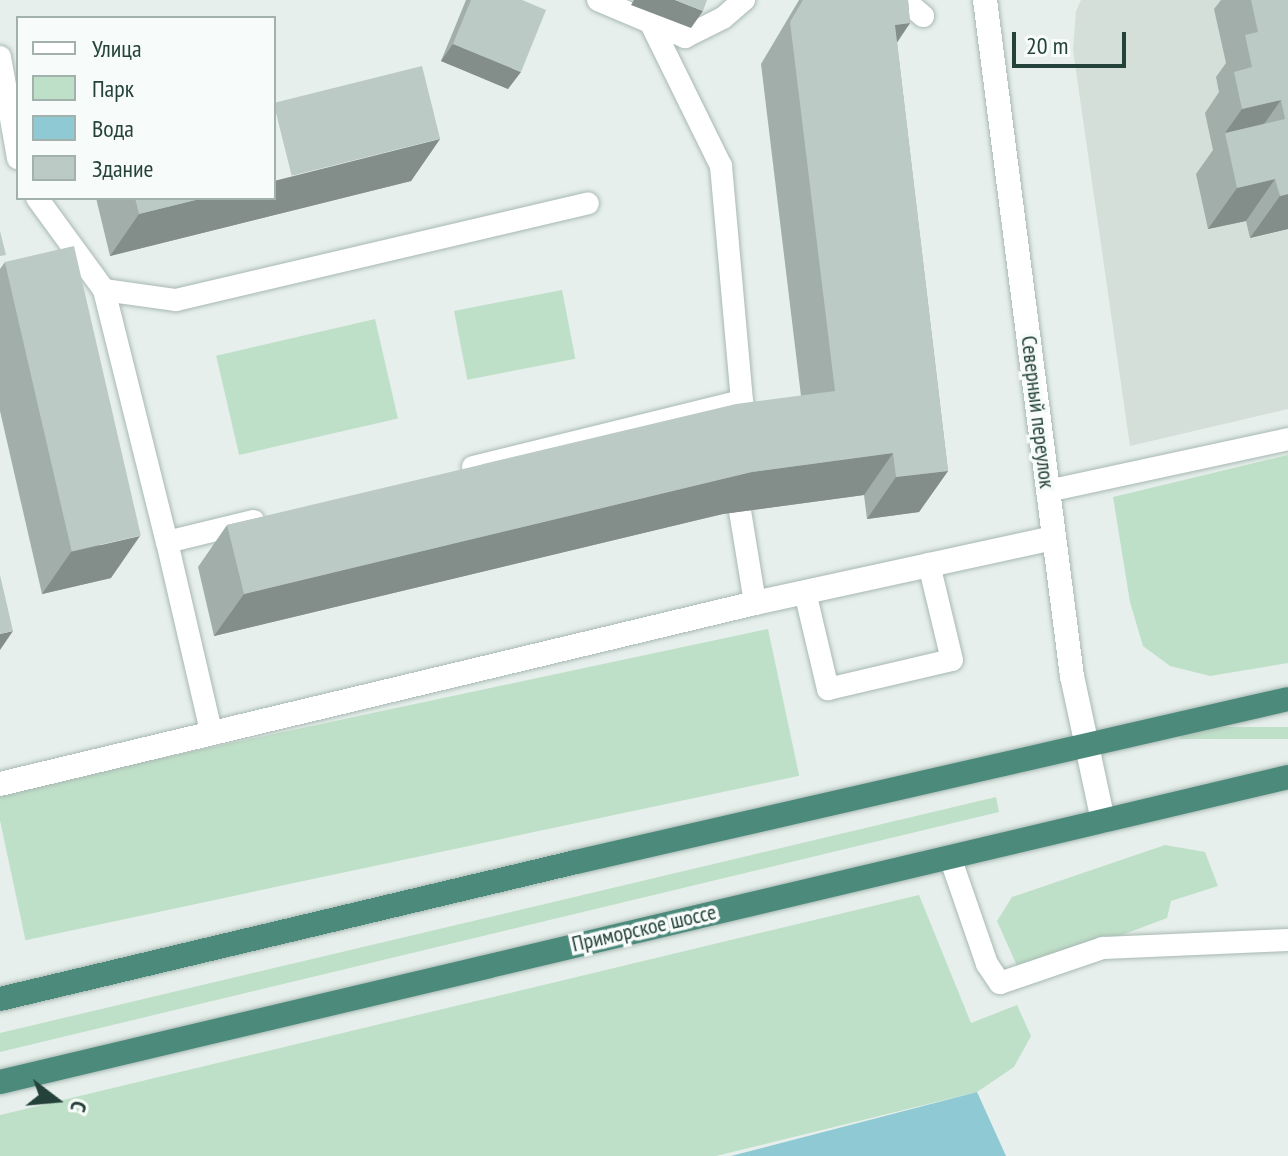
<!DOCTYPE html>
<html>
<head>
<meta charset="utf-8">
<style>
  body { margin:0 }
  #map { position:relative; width:1288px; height:1156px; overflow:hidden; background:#e6efeb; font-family:"PT Sans Narrow",sans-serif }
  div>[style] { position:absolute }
  .built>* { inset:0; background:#d4dfda }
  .green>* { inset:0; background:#bfe0c8; transform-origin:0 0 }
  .water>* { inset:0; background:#8ec9d4 }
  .roads { filter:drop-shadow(0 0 2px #a8b8b2) drop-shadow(0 0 2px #a8b8b2) }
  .service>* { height:22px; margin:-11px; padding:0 11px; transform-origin:11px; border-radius:11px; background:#fff }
  .minor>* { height:24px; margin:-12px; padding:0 12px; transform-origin:12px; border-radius:12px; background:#fff }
  .secondary>* { height:24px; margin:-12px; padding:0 12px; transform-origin:12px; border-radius:12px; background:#fff }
  .trunk>* { height:24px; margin:-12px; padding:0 12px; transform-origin:12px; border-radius:12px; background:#4c8a7c }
  .wall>* { inset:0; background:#a1aea9 }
  .shaded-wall>* { inset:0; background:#838d89 }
  .building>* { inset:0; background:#bbcac4; transform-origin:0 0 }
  span { translate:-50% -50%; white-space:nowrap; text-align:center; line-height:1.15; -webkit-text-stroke:7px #f7fbf9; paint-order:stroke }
  .street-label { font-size:22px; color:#24423a }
  .legend { position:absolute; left:16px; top:16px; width:260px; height:184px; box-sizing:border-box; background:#f7fbf9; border:2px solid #a3b1ad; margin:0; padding:10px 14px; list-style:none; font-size:24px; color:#24423a }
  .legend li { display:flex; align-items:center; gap:16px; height:40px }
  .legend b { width:40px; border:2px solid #a3b1ad }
  .north { position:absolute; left:16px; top:1060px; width:80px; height:80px; -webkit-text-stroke:6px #f7fbf9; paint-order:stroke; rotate:106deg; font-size:22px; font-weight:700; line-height:32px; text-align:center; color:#24423a }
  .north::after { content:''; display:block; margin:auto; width:28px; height:36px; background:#24423a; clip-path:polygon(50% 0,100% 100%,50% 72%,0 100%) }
  .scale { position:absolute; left:1012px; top:32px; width:114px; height:36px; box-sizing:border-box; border:4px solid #24423a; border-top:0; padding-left:10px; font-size:24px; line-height:28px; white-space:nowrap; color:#24423a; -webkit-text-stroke:6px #f7fbf9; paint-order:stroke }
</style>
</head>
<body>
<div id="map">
  <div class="built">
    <i style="clip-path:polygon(1081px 0,1256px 0,1229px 74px,1213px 150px,1208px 229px,1246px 221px,1251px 238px,1288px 229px,1288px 409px,1130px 446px,1073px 50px,1076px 11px)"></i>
  </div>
  <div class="green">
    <i style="left:562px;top:290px;width:70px;height:110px;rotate:79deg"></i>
    <i style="left:375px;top:319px;width:102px;height:163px;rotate:77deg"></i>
    <i style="clip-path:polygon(1288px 455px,1288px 663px,1210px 676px,1170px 666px,1143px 646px,1130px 602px,1113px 497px)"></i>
    <i style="left:768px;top:629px;width:150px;height:791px;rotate:78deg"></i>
    <i style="left:1288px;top:727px;width:12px;height:108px;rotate:90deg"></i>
    <i style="clip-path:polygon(996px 797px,999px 812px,0 1052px,0 1033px)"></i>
    <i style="clip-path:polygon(1165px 845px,1205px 852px,1218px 886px,1171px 901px,1167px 918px,1114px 938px,1017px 966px,997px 921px,1012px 897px)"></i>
    <i style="clip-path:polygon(919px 895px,971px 1023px,1017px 1005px,1031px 1036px,1014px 1067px,977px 1092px,716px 1156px,0 1156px,0 1115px)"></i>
  </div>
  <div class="water">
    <i style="clip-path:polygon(977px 1092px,1006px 1156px,731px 1156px)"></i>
  </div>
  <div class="roads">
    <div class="service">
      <i style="left:598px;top:0;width:95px;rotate:23deg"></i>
      <i style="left:685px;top:37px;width:42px;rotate:-26.6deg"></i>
      <i style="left:723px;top:18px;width:28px;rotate:-41deg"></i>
      <i style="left:904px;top:0;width:25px;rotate:40deg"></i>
      <i style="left:0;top:57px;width:103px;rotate:79.9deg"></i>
      <i style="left:37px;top:198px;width:114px;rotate:53.9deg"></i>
      <i style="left:104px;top:290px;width:260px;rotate:76deg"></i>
      <i style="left:167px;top:542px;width:89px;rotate:-13.7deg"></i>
      <i style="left:104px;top:290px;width:73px;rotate:7.9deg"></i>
      <i style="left:176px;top:300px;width:423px;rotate:-13.2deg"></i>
      <i style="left:473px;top:467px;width:277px;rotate:-13.8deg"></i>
      <i style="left:742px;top:401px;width:236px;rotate:-95.1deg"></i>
      <i style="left:721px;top:166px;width:161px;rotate:-116.2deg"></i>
      <i style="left:1048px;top:491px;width:246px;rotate:-12.2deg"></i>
      <i style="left:740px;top:511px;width:93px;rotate:80.7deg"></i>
      <i style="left:167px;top:542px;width:194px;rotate:76.9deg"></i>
      <i style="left:805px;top:592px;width:100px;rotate:76.7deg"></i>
      <i style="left:828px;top:689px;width:127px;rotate:-13.2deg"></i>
      <i style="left:952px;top:660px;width:99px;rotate:-103.5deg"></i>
      <i style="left:950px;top:857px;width:113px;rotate:70.9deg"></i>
      <i style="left:987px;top:964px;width:23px;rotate:56deg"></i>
      <i style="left:1000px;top:983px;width:109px;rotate:-18.8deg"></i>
      <i style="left:1103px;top:948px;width:185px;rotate:-2.5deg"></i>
    </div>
    <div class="minor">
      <i style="left:0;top:784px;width:776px;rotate:-13.48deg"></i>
      <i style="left:755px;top:603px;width:305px;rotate:-12.3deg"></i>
    </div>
    <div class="secondary">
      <i style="left:985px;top:0;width:682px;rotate:82.67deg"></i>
      <i style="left:1072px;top:676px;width:148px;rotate:77.9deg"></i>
    </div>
    <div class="trunk">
      <i style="left:0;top:999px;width:592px;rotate:-13.38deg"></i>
      <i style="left:576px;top:862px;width:730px;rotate:-12.89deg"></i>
      <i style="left:0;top:1082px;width:1324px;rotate:-13.32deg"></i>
    </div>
  </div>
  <div class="wall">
    <i style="clip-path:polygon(466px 0,522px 0,508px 89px,441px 61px)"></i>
    <i style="clip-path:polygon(799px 0,908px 0,910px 23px,897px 43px,948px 471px,919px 512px,867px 519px,864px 495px,723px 514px,214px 636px,198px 567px,227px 525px,801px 396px,761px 64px)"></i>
    <i style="clip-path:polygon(1221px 0,1288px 0,1288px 229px,1250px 238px,1246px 221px,1208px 229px,1196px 174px,1213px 150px,1205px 113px,1219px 92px,1216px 77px,1226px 63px,1214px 9px)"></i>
    <i style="clip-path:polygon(440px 139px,411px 181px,110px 256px,96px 198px,274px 198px)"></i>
    <i style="clip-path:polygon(5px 262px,111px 578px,42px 594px,0 411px,0 269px)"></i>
  </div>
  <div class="shaded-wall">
    <i style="clip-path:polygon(634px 0,675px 0,703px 11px,691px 28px,631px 5px)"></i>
    <i style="clip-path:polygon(910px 23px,881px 65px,895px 25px)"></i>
    <i style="clip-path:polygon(453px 44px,521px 72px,508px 89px,441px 61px)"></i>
    <i style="clip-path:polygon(1281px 100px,1252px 141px,1225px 133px,1242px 109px)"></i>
    <i style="clip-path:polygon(440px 139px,411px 181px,110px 256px,139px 214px,204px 198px,274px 198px,274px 181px)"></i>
    <i style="clip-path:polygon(1275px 179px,1246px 221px,1208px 229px,1237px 188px)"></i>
    <i style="clip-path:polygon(1288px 194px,1288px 229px,1250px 238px,1280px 196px)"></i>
    <i style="clip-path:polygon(893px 453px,864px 495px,723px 514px,214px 636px,244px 594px,752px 472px)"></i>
    <i style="clip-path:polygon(948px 471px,919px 512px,867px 519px,896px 477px)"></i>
    <i style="clip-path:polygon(140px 536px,111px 578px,42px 594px,71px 552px)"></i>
    <i style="clip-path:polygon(13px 631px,0 650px,0 634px)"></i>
  </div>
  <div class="building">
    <i style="clip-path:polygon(471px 0,522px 0,546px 10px,521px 72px,453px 44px)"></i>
    <i style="clip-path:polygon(675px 0,707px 0,703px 11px)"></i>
    <i style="clip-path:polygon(803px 0,908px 0,910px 23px,895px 25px,948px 471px,896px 477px,893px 453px,752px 472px,244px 594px,227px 525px,736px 404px,835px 391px,790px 22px)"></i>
    <i style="clip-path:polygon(1251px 0,1288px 0,1288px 194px,1280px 196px,1275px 179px,1237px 188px,1225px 133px,1285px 119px,1281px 100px,1242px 109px,1234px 72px,1252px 67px,1245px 35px,1258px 32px)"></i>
    <i style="left:422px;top:66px;width:75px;height:153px;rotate:76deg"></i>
    <i style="clip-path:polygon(135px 198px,204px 198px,139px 214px)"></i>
    <i style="clip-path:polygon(0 231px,6px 255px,0 256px)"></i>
    <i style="left:74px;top:246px;width:297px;height:71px;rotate:77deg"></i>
    <i style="clip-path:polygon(0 575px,13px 631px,0 634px)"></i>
  </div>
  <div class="street-label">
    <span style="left:1038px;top:412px;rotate:83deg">Северный переулок</span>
    <span style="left:644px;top:928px;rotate:-13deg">Приморское шоссе</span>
  </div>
  <ul class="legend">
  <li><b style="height:10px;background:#fff"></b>Улица</li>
  <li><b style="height:22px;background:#bfe0c8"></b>Парк</li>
  <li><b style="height:22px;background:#8ec9d4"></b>Вода</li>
  <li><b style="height:22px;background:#bbcac4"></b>Здание</li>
  </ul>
  <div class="north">С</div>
  <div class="scale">20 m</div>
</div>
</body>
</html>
